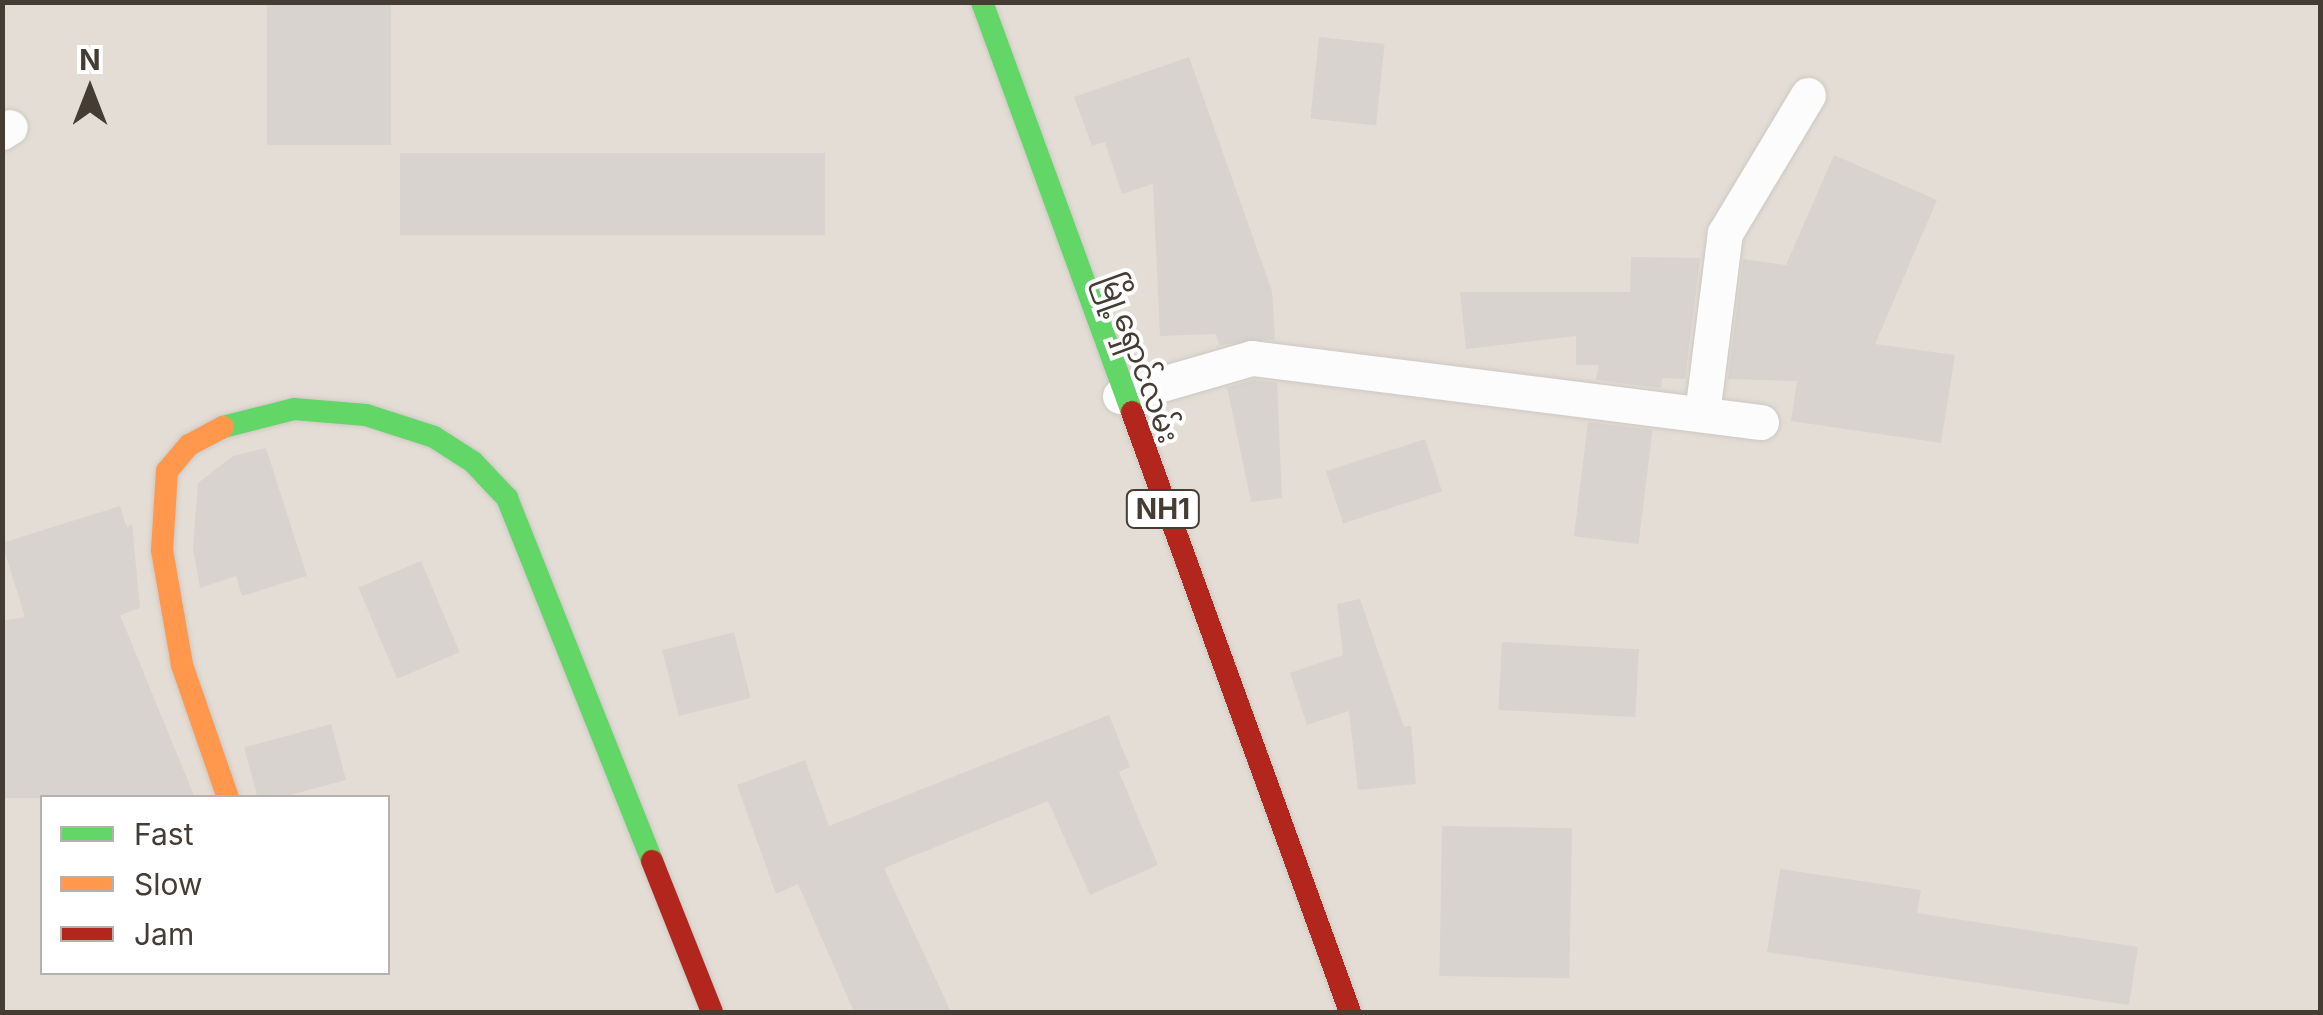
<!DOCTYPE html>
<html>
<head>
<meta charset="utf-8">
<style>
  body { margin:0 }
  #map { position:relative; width:2323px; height:1015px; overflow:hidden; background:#f0ece8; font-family:Inter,"Noto Sans Myanmar",sans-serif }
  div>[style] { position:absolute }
  .residential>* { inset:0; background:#e4ddd5 }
  .building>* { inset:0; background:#d8d3cf; transform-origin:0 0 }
  .roads { filter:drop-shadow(0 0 2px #ccc8c4) drop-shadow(0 0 2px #ccc8c4) }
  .lane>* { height:35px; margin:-17.5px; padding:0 17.5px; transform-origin:17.5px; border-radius:17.5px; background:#fdfcfc }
  .fast>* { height:22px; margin:-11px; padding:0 11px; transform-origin:11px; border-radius:11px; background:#63d668 }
  .slow>* { height:22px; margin:-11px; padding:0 11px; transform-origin:11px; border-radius:11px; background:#ff974d }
  .jam>* { height:22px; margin:-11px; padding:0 11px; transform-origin:11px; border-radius:11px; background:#b3261e }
  span { translate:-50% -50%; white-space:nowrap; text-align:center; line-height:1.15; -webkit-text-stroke:8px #fff; paint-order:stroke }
  .shield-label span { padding:2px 8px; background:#fff; border:2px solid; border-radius:8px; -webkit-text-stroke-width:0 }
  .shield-label { font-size:28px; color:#453c34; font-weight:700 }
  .street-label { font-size:30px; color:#453c34 }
  .frame { position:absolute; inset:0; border:5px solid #453c34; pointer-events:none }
  .legend { position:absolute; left:40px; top:795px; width:350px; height:180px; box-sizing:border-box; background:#fff; border:2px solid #b5b1ae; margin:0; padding:12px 18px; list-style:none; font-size:30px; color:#453c34 }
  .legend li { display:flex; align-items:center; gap:20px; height:50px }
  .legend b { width:50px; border:2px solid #b5b1ae }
  .north { position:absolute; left:40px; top:40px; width:100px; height:100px; -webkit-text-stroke:8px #fff; paint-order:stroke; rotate:0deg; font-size:28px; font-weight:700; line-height:40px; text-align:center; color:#453c34 }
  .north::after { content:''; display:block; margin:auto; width:35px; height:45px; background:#453c34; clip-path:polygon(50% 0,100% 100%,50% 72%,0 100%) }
</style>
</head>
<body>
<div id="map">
  <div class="residential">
    <i style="clip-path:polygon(evenodd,2px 3px,2320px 3px,2320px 1012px,3px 1012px,2px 3px,42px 798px,388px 798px,388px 972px,42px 972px,42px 798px)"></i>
  </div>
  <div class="building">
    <i style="left:267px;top:2px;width:124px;height:143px"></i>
    <i style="left:1319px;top:37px;width:66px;height:82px;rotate:6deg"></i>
    <i style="clip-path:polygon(1189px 57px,1272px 291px,1275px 339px,1219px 345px,1216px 334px,1160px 336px,1153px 184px,1122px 194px,1105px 142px,1092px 146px,1074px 97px)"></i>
    <i style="left:400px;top:153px;width:425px;height:82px"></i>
    <i style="clip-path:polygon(1834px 155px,1937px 200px,1875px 344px,1955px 355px,1941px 443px,1791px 421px,1797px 381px,1728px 379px,1743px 259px,1786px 265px)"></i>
    <i style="clip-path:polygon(1631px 257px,1700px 258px,1685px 379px,1662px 378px,1661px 388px,1596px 380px,1599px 365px,1576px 365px,1576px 336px,1466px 349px,1460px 292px,1630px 292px)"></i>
    <i style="clip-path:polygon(1254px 380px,1277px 383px,1282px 498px,1251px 502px,1227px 387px)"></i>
    <i style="left:1588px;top:422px;width:65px;height:115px;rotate:7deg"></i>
    <i style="left:1425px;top:439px;width:55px;height:104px;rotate:72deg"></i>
    <i style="clip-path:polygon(266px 448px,307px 576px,242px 596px,236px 576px,200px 588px,193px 548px,198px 483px,233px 456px)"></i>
    <i style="clip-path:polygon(120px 506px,127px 528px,132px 524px,140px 608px,120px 615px,195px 798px,2px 798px,2px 621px,25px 617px,2px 543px)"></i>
    <i style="left:421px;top:561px;width:99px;height:68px;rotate:67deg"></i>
    <i style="clip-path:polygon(1360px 599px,1404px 727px,1411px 726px,1416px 784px,1358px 790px,1349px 711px,1307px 725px,1290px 673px,1343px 655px,1337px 604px)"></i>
    <i style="left:734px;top:632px;width:68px;height:74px;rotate:76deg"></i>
    <i style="left:1502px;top:642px;width:137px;height:68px;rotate:3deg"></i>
    <i style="clip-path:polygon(1109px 715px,1130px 767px,1119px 772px,1158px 865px,1090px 895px,1048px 801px,884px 868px,951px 1012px,854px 1012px,798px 884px,776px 894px,737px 785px,805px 760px,829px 826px)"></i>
    <i style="left:331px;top:724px;width:58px;height:90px;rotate:75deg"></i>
    <i style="left:1442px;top:826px;width:130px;height:150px;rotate:1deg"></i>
    <i style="clip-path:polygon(1780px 869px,1921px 890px,1917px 913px,2138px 947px,2129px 1005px,1767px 952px)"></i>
  </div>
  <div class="roads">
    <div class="lane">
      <i style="left:2px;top:132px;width:9px;rotate:-32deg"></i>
      <i style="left:1120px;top:396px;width:137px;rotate:-16.1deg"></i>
      <i style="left:1252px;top:358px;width:513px;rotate:7.17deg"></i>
      <i style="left:1702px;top:414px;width:182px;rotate:-82.8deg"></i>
      <i style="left:1725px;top:233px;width:161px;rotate:-59deg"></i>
    </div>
    <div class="fast">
      <i style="left:982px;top:2px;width:437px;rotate:69.9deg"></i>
      <i style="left:223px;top:427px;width:73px;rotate:-14.2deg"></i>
      <i style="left:294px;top:409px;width:72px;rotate:4.8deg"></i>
      <i style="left:366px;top:415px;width:71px;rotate:17.9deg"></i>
      <i style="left:434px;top:437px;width:46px;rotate:32.7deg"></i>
      <i style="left:473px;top:462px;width:50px;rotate:46.6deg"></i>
      <i style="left:507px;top:498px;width:391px;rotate:68.2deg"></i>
    </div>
    <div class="slow">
      <i style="left:223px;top:427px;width:38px;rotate:152deg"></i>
      <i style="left:189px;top:445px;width:34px;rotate:130deg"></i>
      <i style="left:167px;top:471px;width:79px;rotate:93.6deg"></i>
      <i style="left:162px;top:550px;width:117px;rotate:80.1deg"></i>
      <i style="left:182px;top:665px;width:141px;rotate:70.9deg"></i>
    </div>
    <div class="jam">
      <i style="left:1132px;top:412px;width:638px;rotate:70.03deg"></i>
      <i style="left:652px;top:861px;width:162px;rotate:68.3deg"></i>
    </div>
  </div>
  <div class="shield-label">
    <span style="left:1163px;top:509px">NH1</span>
  </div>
  <div class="street-label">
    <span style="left:1140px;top:358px;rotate:70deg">မြို့ရှောင်လမ်း</span>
  </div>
  <div class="frame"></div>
  <ul class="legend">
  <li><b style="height:12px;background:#63d668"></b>Fast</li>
  <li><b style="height:12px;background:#ff974d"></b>Slow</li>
  <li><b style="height:12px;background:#b3261e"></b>Jam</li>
  </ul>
  <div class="north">N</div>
</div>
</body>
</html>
